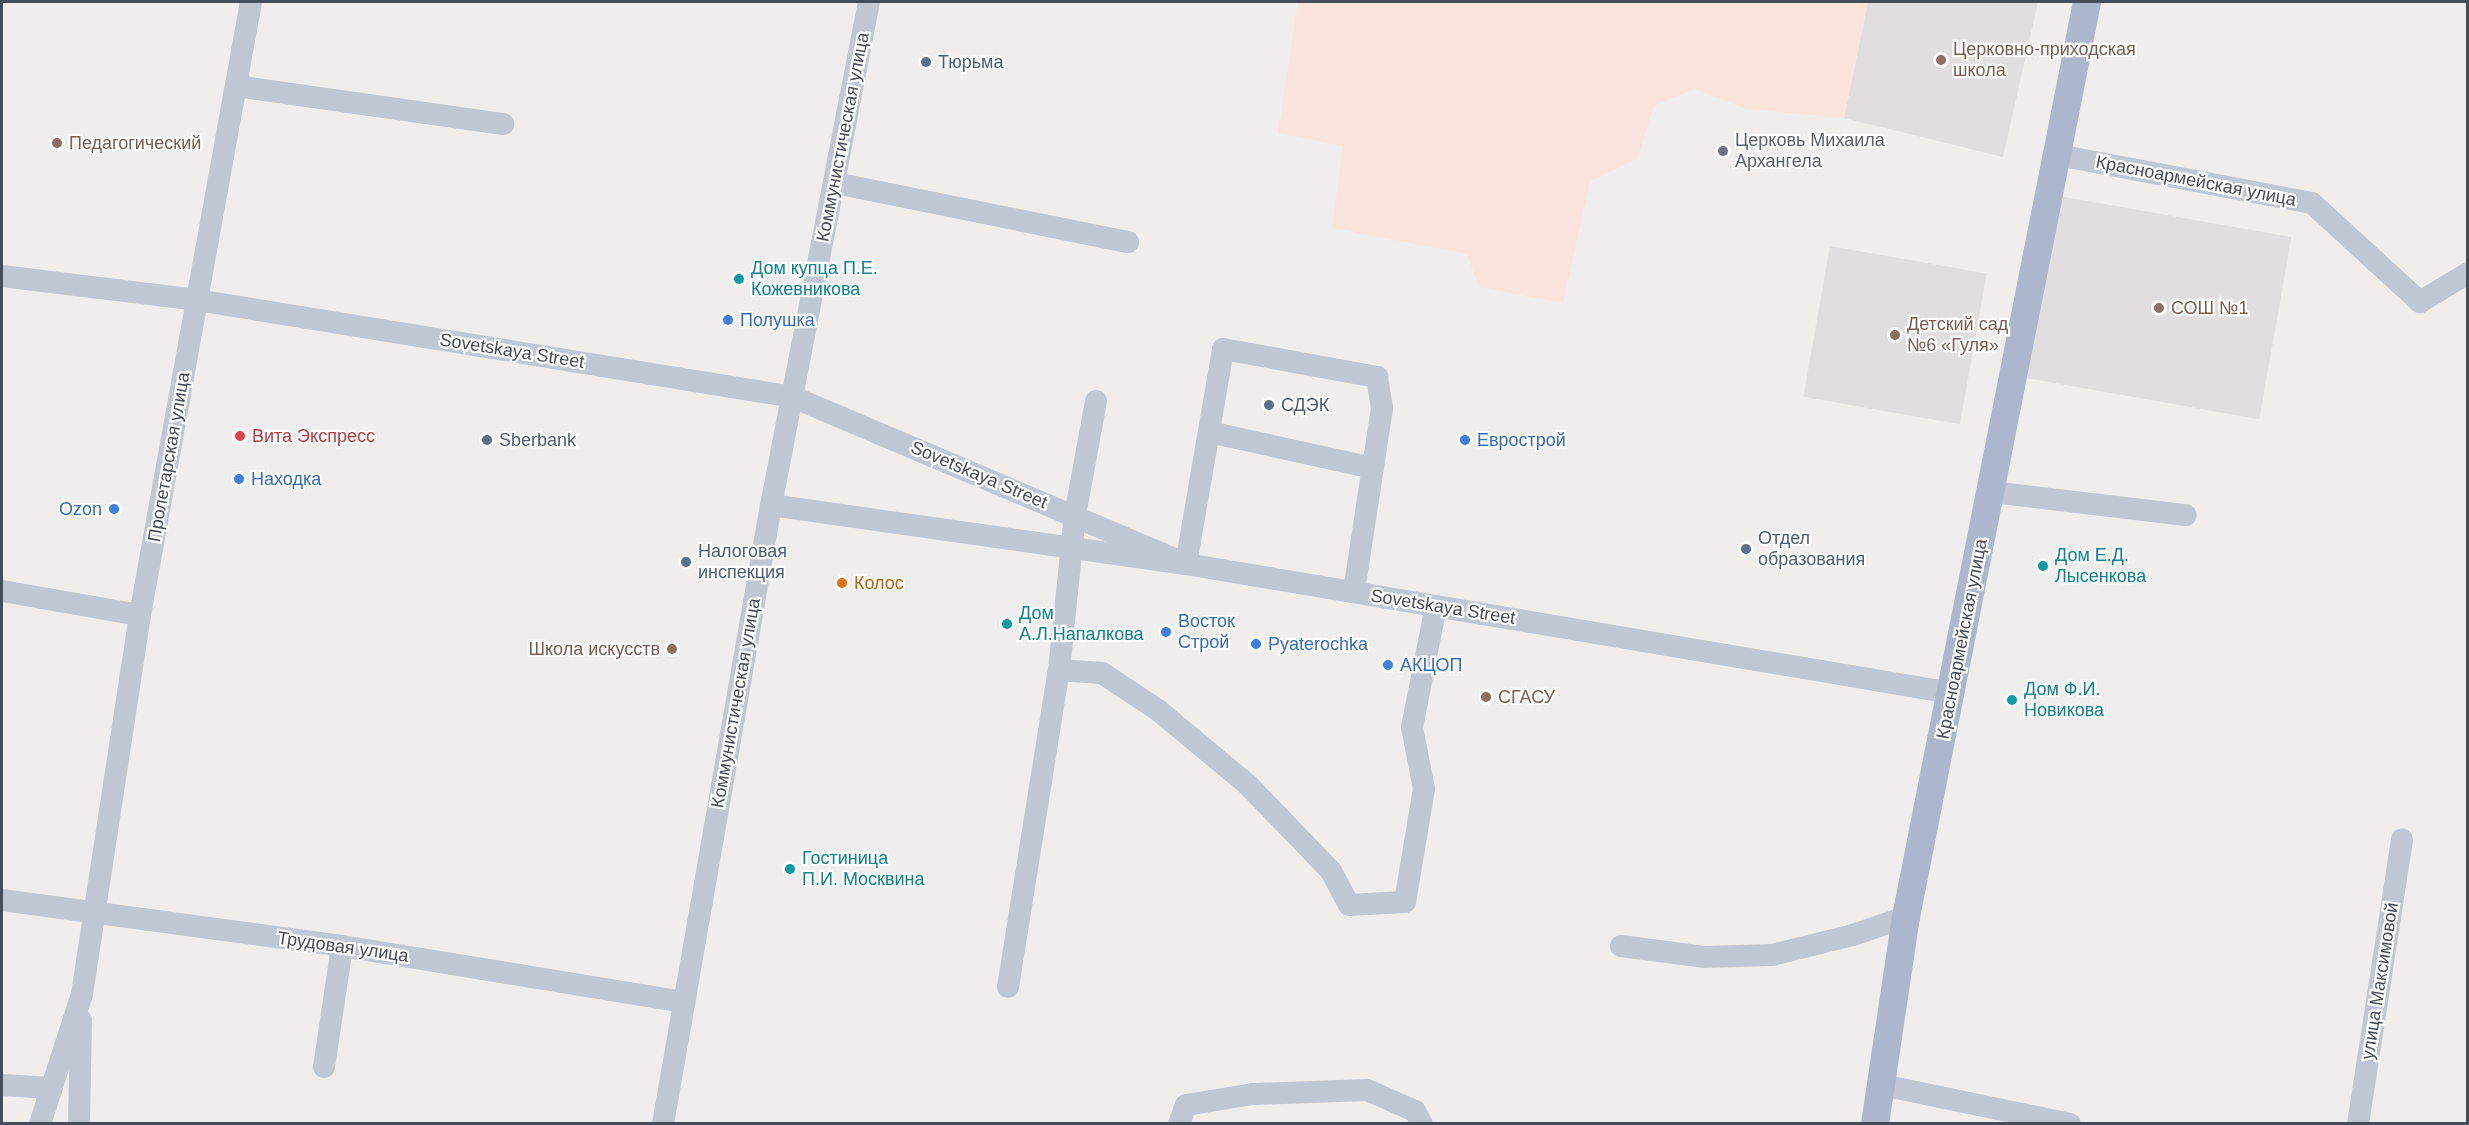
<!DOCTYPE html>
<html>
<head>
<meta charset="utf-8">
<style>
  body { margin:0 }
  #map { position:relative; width:2469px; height:1125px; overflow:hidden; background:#f0eded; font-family:Arial,sans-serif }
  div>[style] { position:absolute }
  .education>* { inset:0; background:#e1dedf; transform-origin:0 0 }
  .medical>* { inset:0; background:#fbe4dc }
  .minor>* { height:22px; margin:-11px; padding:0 11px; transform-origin:11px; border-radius:11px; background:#c0c7d3 }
  .major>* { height:28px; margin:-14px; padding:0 14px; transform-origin:14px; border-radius:14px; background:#acb7cd }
  .dots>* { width:16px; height:16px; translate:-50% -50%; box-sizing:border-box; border:3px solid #fff; border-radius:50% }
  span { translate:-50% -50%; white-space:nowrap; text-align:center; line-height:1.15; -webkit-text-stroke:4.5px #fff; paint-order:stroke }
  .education-label { font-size:18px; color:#785e54 }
  .left { translate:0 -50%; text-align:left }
  .right { translate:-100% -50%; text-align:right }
  .service-label { font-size:18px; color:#4e5e75 }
  .street-label { font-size:18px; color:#454d5b }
  .worship-label { font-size:18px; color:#5b616d }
  .culture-label { font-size:18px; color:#0d838f }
  .shop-label { font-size:18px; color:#366cbe }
  .health-label { font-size:18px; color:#be3a42 }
  .food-label { font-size:18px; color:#c56008 }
  .frame { position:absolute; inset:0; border:3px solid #454d5b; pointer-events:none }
</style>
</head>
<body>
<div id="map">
  <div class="education">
    <i style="clip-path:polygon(1868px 2px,2038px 2px,2003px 157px,1844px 118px)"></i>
    <i style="left:2059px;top:196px;width:236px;height:185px;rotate:10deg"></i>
    <i style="left:1830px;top:246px;width:159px;height:153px;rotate:10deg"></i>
  </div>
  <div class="medical">
    <i style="clip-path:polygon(1298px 2px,1868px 2px,1844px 118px,1747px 109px,1694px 89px,1654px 106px,1637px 159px,1590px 181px,1563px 303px,1479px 287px,1467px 254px,1332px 228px,1343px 146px,1278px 133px)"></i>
  </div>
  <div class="minor">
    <i style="left:236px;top:86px;width:270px;rotate:8.1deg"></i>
    <i style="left:2058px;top:155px;width:258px;rotate:10.7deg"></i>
    <i style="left:2312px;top:203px;width:147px;rotate:42.5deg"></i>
    <i style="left:2420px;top:302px;width:56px;rotate:-31.1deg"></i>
    <i style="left:835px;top:183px;width:299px;rotate:11.4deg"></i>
    <i style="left:2px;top:276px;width:196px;rotate:7deg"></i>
    <i style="left:197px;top:300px;width:604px;rotate:9.24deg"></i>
    <i style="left:793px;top:397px;width:427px;rotate:23deg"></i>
    <i style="left:1186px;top:564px;width:777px;rotate:9.56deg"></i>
    <i style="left:1096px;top:401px;width:116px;rotate:100.4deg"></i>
    <i style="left:1075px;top:515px;width:156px;rotate:95.9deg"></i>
    <i style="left:1059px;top:670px;width:43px;rotate:4deg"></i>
    <i style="left:1102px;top:673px;width:67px;rotate:33.5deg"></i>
    <i style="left:1158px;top:710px;width:117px;rotate:39.8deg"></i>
    <i style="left:1248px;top:785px;width:120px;rotate:46deg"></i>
    <i style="left:1331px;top:871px;width:38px;rotate:62deg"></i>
    <i style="left:1349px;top:905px;width:56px;rotate:-3.1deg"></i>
    <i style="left:1405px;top:902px;width:115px;rotate:-80.5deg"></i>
    <i style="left:1424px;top:789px;width:63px;rotate:-101deg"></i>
    <i style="left:1412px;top:727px;width:123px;rotate:-78.8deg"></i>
    <i style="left:1209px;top:432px;width:168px;rotate:12.4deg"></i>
    <i style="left:1992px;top:492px;width:195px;rotate:6.8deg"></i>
    <i style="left:771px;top:505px;width:419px;rotate:8.1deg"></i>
    <i style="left:1186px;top:564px;width:218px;rotate:-80.2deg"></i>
    <i style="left:1223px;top:349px;width:157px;rotate:10.3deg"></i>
    <i style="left:1377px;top:377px;width:31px;rotate:81deg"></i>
    <i style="left:1382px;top:408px;width:186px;rotate:98.7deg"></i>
    <i style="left:2px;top:591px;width:140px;rotate:9.9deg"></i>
    <i style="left:2px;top:900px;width:343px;rotate:7.7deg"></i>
    <i style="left:342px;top:946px;width:347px;rotate:9.3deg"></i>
    <i style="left:1621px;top:946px;width:84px;rotate:7.5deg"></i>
    <i style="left:1704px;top:957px;width:68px;rotate:-1.7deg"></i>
    <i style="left:1772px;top:955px;width:83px;rotate:-13.9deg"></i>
    <i style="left:1853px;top:935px;width:56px;rotate:-18.8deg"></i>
    <i style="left:1008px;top:987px;width:321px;rotate:-80.9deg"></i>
    <i style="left:324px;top:1067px;width:122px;rotate:-81.5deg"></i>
    <i style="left:2px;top:1085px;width:50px;rotate:3.4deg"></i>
    <i style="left:1882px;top:1085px;width:192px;rotate:11.7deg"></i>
    <i style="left:40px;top:1124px;width:137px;rotate:-72.1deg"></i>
    <i style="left:82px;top:994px;width:383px;rotate:-81.3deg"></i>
    <i style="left:140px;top:615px;width:623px;rotate:-79.74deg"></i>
    <i style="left:79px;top:1124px;width:104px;rotate:-88.9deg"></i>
    <i style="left:663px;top:1124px;width:628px;rotate:-80.1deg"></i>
    <i style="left:771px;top:505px;width:512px;rotate:-78.98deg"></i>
    <i style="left:1179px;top:1124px;width:20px;rotate:-70deg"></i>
    <i style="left:1186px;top:1105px;width:68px;rotate:-9.3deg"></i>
    <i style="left:1253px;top:1094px;width:114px;rotate:-2deg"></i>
    <i style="left:1367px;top:1090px;width:52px;rotate:23.6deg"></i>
    <i style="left:1415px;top:1111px;width:15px;rotate:62deg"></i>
    <i style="left:2358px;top:1124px;width:288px;rotate:-81.2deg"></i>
  </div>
  <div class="major">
    <i style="left:1875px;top:1124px;width:209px;rotate:-81.5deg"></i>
    <i style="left:1906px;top:917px;width:933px;rotate:-78.81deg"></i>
  </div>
  <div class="dots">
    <i style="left:1941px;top:60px;background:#8d6e63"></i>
    <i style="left:926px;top:62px;background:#5c6f8a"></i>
    <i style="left:57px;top:143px;background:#8d6e63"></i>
    <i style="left:1723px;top:151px;background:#6b7280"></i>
    <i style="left:739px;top:279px;background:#0f9aa8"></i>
    <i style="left:2159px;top:308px;background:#8d6e63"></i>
    <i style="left:728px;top:320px;background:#3f7fe0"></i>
    <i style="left:1895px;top:335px;background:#8d6e63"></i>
    <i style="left:1269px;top:405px;background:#5c6f8a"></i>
    <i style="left:240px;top:436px;background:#e0444e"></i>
    <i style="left:487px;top:440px;background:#5c6f8a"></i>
    <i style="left:1465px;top:440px;background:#3f7fe0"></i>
    <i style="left:239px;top:479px;background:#3f7fe0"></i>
    <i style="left:114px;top:509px;background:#3f7fe0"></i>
    <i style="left:1746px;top:549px;background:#5c6f8a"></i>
    <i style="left:686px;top:562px;background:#5c6f8a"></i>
    <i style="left:2043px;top:566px;background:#0f9aa8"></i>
    <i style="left:842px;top:583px;background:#e8710a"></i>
    <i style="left:1007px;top:624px;background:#0f9aa8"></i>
    <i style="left:1166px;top:632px;background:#3f7fe0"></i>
    <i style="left:1256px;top:644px;background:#3f7fe0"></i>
    <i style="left:672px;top:649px;background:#8d6e63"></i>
    <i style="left:1388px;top:665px;background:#3f7fe0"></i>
    <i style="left:1486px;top:697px;background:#8d6e63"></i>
    <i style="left:2012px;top:700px;background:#0f9aa8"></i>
    <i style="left:790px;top:869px;background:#0f9aa8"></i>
  </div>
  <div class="education-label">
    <span class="left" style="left:1953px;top:60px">Церковно-приходская<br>школа</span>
    <span class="left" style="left:69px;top:143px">Педагогический</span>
    <span class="left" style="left:2171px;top:308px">СОШ №1</span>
    <span class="left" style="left:1907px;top:335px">Детский сад<br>№6 «Гуля»</span>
    <span class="right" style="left:660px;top:649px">Школа искусств</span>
    <span class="left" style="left:1498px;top:697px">СГАСУ</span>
  </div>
  <div class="service-label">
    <span class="left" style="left:938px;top:62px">Тюрьма</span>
    <span class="left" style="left:1281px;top:405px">СДЭК</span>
    <span class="left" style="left:499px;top:440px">Sberbank</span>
    <span class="left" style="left:1758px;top:549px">Отдел<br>образования</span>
    <span class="left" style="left:698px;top:562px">Налоговая<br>инспекция</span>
  </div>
  <div class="street-label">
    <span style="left:843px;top:137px;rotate:-79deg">Коммунистическая улица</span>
    <span style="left:2196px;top:181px;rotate:11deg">Красноармейская улица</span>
    <span style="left:512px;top:351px;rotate:9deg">Sovetskaya Street</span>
    <span style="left:169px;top:457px;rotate:-80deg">Пролетарская улица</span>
    <span style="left:979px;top:475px;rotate:23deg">Sovetskaya Street</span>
    <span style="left:1443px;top:607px;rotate:9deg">Sovetskaya Street</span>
    <span style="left:1962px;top:639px;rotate:-79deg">Красноармейская улица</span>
    <span style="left:736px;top:703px;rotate:-80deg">Коммунистическая улица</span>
    <span style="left:343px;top:947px;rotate:8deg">Трудовая улица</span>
    <span style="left:2380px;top:981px;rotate:-81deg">улица Максимовой</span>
  </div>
  <div class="worship-label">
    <span class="left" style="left:1735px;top:151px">Церковь Михаила<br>Архангела</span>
  </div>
  <div class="culture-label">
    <span class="left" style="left:751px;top:279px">Дом купца П.Е.<br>Кожевникова</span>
    <span class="left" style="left:2055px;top:566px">Дом Е.Д.<br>Лысенкова</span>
    <span class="left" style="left:1019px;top:624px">Дом<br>А.Л.Напалкова</span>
    <span class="left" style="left:2024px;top:700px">Дом Ф.И.<br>Новикова</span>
    <span class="left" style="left:802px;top:869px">Гостиница<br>П.И. Москвина</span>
  </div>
  <div class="shop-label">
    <span class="left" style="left:740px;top:320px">Полушка</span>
    <span class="left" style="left:1477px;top:440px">Еврострой</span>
    <span class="left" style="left:251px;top:479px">Находка</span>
    <span class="right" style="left:102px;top:509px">Ozon</span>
    <span class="left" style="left:1178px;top:632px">Восток<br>Строй</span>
    <span class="left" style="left:1268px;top:644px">Pyaterochka</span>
    <span class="left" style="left:1400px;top:665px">АКЦОП</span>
  </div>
  <div class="health-label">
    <span class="left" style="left:252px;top:436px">Вита Экспресс</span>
  </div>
  <div class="food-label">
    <span class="left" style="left:854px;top:583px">Колос</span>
  </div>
  <div class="frame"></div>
</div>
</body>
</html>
